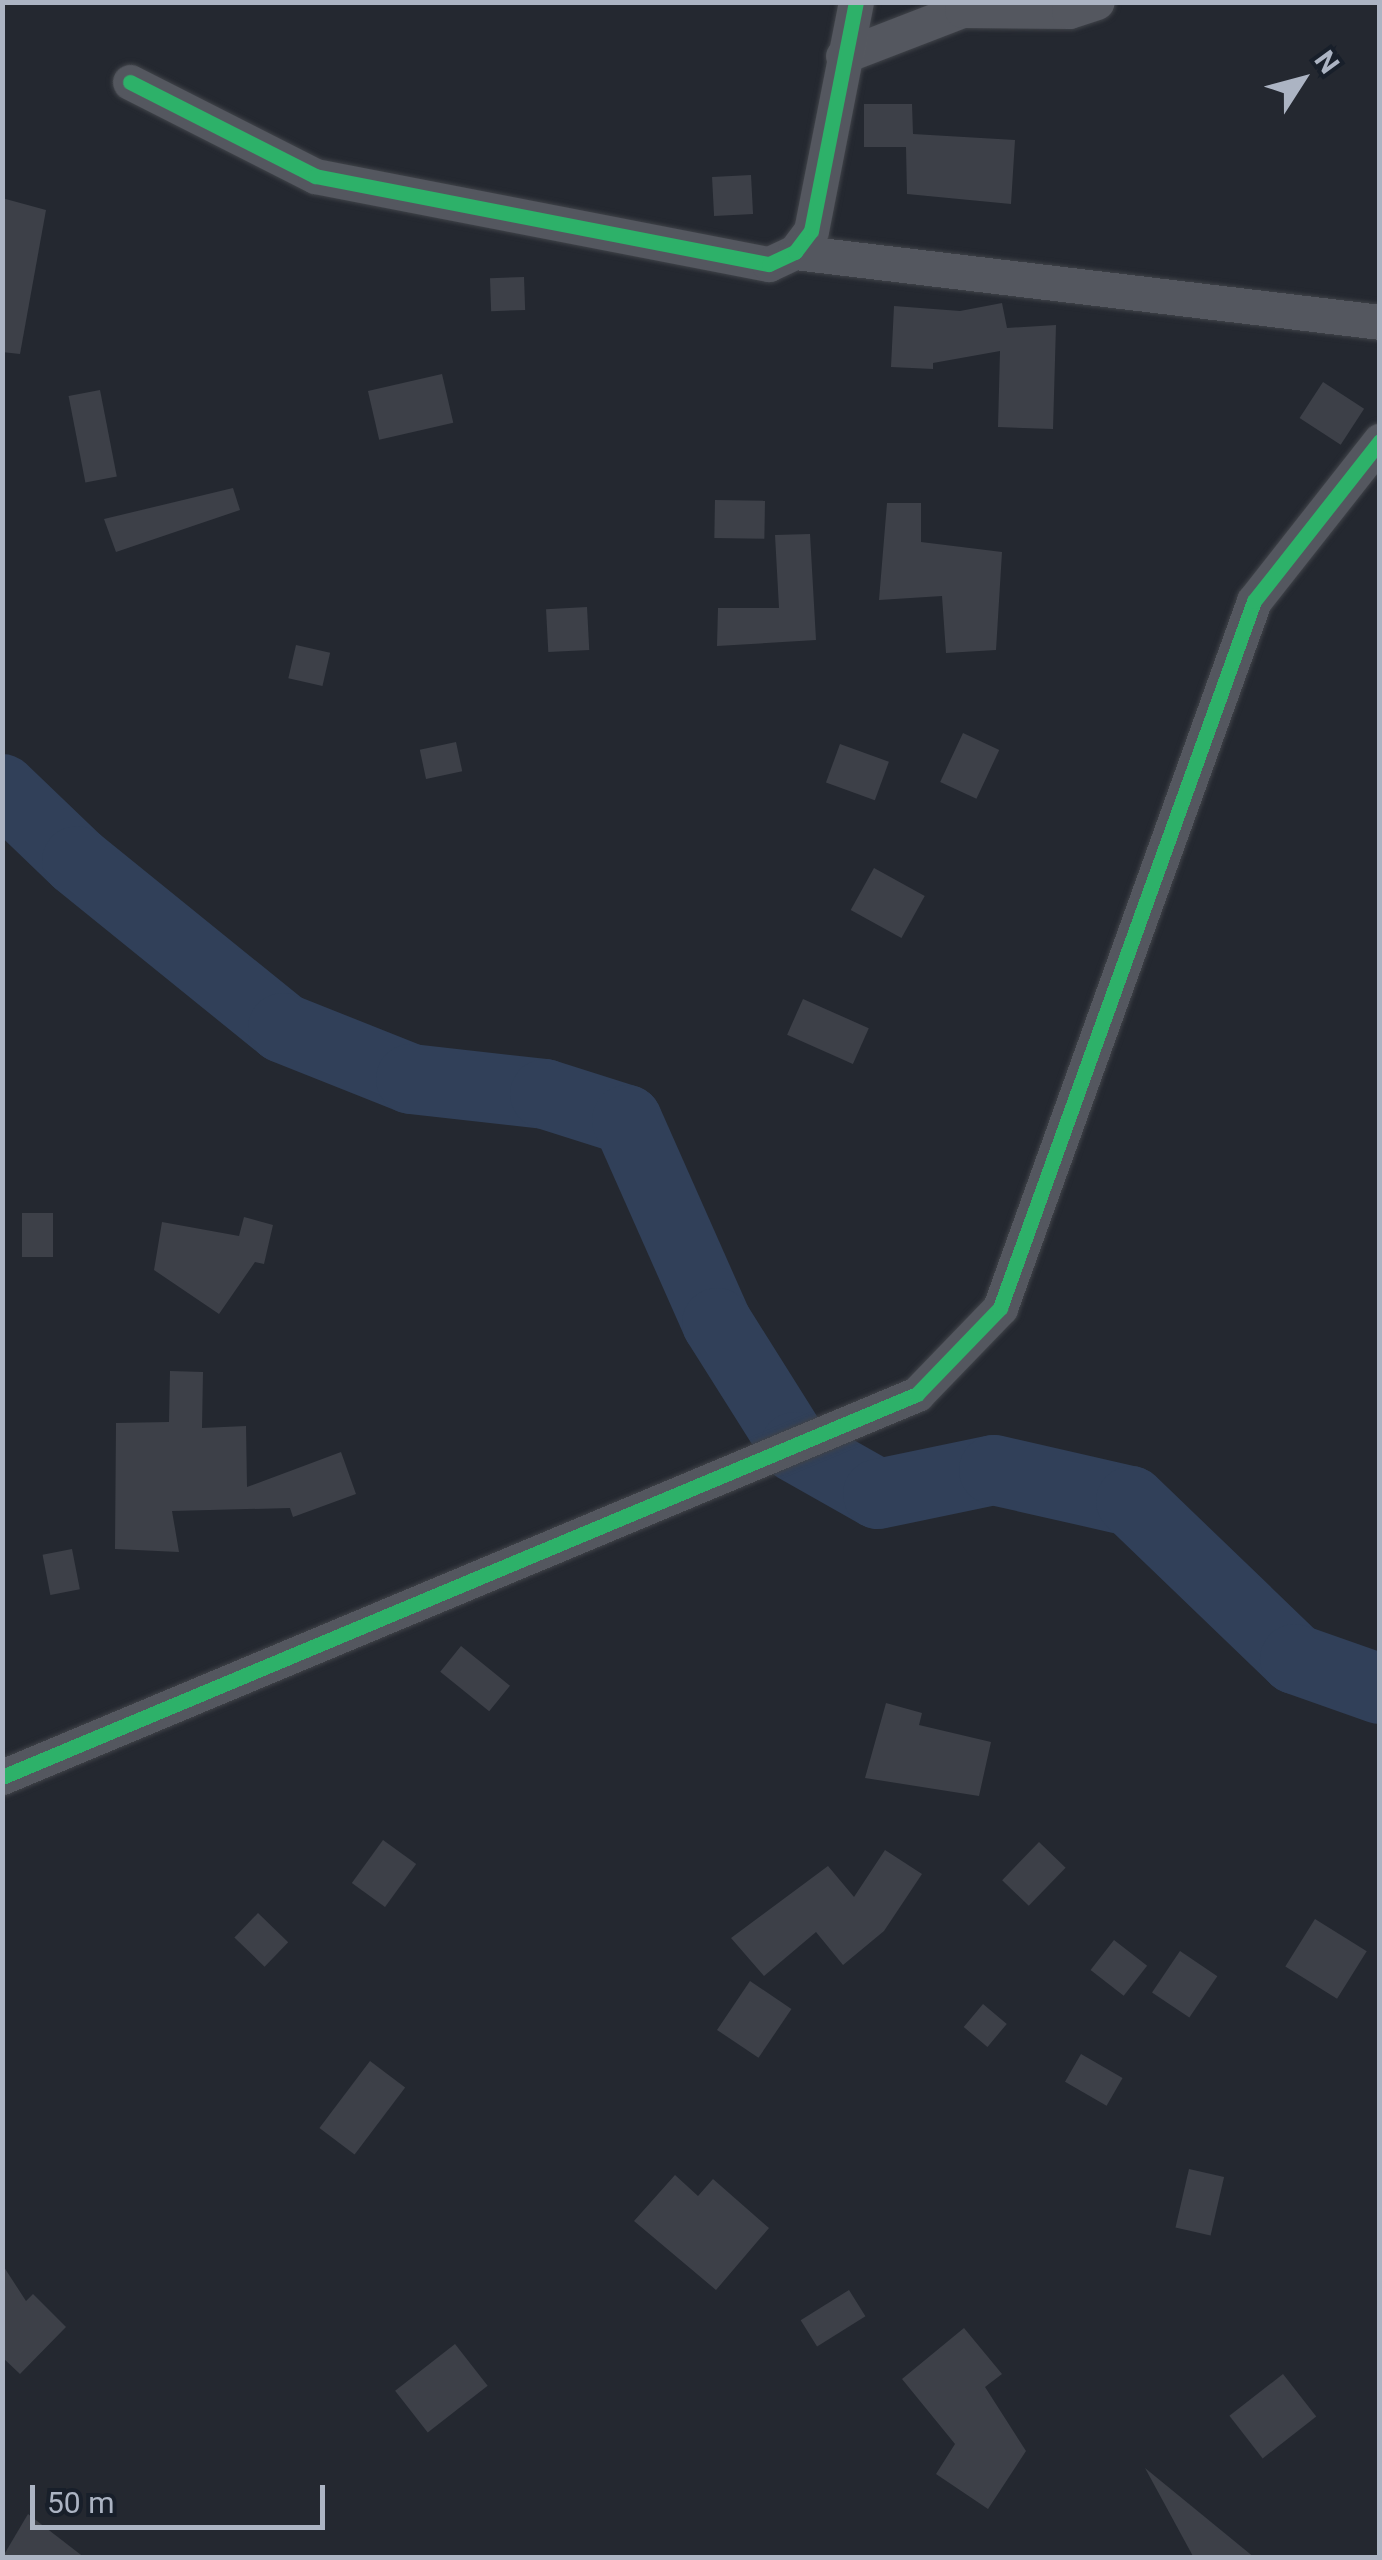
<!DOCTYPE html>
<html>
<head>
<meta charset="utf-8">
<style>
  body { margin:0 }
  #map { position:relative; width:1382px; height:2560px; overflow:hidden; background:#242830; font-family:Roboto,sans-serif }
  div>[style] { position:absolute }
  .river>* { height:70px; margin:-35px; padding:0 35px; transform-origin:35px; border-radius:35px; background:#314059 }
  .building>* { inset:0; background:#3d4048; transform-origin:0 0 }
  .roads { filter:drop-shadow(0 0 2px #404349) drop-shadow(0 0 2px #404349) }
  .minor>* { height:35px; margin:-17.5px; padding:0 17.5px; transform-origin:17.5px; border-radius:17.5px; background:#54575f }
  .cycleway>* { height:15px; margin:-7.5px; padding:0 7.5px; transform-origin:7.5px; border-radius:7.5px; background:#2db169 }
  span { translate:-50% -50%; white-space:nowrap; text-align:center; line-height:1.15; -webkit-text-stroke:8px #181f2a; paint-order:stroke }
  .frame { position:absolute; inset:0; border:5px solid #acb4c3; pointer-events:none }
  .north { position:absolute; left:1252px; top:30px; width:100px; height:100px; -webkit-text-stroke:8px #181f2a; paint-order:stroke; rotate:54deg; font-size:28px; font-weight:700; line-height:40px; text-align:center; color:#acb4c3 }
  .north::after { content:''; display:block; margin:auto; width:35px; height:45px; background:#acb4c3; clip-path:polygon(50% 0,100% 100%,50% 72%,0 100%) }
  .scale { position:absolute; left:30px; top:2485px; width:295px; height:45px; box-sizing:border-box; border:5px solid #acb4c3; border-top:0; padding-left:12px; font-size:30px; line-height:35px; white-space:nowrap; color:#acb4c3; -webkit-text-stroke:8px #181f2a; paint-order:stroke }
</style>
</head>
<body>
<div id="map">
  <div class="river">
    <i style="left:2px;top:789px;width:104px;rotate:43.8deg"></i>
    <i style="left:77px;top:861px;width:265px;rotate:39deg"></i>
    <i style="left:283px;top:1028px;width:138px;rotate:21.7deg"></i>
    <i style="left:411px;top:1079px;width:135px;rotate:6.4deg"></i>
    <i style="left:545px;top:1094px;width:86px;rotate:17.6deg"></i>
    <i style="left:627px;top:1120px;width:222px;rotate:66.1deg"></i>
    <i style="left:717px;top:1323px;width:146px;rotate:57.8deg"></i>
    <i style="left:795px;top:1447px;width:95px;rotate:29.5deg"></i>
    <i style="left:878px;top:1494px;width:118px;rotate:-11.7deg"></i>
    <i style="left:994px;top:1470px;width:140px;rotate:12.8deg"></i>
    <i style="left:1131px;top:1501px;width:228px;rotate:43.9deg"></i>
    <i style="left:1295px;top:1659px;width:90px;rotate:19.4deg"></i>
  </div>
  <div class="building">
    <i style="clip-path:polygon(864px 104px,912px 104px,913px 134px,1015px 140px,1011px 204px,907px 194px,906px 147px,864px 147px)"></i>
    <i style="left:751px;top:175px;width:39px;height:39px;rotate:87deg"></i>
    <i style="clip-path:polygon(2px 198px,46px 210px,20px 354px,2px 352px)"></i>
    <i style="left:524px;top:277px;width:33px;height:34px;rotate:88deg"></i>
    <i style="clip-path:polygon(1002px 303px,1007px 328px,1056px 325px,1053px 429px,998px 427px,1000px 351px,933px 363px,933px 369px,891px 367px,894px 306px,960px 311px)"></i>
    <i style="left:442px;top:374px;width:50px;height:76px;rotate:77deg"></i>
    <i style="left:1323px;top:382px;width:49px;height:43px;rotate:33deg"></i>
    <i style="left:100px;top:390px;width:88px;height:32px;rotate:79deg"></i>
    <i style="clip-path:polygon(233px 488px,240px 510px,116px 552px,104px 519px)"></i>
    <i style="left:715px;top:500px;width:50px;height:38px;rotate:1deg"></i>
    <i style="clip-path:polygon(887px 503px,921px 503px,921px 542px,1002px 552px,996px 650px,946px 653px,942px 596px,879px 600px)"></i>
    <i style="clip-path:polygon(810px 534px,816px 640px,717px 646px,718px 608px,779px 608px,775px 535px)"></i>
    <i style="left:587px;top:607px;width:43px;height:41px;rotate:87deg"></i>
    <i style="left:296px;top:645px;width:35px;height:34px;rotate:13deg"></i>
    <i style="left:963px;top:733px;width:40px;height:54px;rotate:25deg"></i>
    <i style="left:456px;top:742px;width:30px;height:37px;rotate:78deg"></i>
    <i style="left:840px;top:744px;width:52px;height:41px;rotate:20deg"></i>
    <i style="left:874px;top:868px;width:58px;height:48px;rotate:29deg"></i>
    <i style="left:803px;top:999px;width:72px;height:39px;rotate:24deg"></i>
    <i style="left:22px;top:1213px;width:31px;height:44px"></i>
    <i style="clip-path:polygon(244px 1217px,273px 1225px,264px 1264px,255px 1262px,219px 1314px,154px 1270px,162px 1222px,239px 1236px)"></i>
    <i style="clip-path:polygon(170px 1371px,203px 1372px,202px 1428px,246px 1426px,247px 1487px,341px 1452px,356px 1494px,293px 1517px,290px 1508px,172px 1511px,179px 1552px,115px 1549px,116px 1423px,169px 1422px)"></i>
    <i style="left:72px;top:1549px;width:41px;height:30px;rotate:79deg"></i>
    <i style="left:461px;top:1646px;width:63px;height:33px;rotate:39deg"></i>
    <i style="clip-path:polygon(886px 1703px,922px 1713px,919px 1725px,991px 1742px,979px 1796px,865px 1778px)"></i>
    <i style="left:383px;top:1840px;width:41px;height:53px;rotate:36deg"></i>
    <i style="left:1039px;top:1842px;width:37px;height:53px;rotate:44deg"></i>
    <i style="clip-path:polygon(885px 1850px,922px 1874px,884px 1931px,843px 1965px,816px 1932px,764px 1976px,731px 1938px,828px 1866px,854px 1897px)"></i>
    <i style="left:258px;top:1913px;width:42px;height:34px;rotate:44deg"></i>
    <i style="left:1315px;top:1919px;width:61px;height:56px;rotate:32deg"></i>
    <i style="left:1114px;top:1940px;width:42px;height:38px;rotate:38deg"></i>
    <i style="left:1180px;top:1951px;width:45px;height:50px;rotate:34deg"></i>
    <i style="left:750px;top:1981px;width:50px;height:59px;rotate:34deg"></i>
    <i style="left:983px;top:2004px;width:31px;height:30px;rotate:40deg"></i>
    <i style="left:1081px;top:2054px;width:48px;height:32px;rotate:30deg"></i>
    <i style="left:370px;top:2061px;width:44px;height:84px;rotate:37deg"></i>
    <i style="left:1189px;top:2169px;width:36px;height:60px;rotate:13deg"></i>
    <i style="clip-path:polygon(675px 2175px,698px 2196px,713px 2179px,769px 2228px,716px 2290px,634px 2221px)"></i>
    <i style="clip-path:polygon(2px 2264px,26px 2301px,33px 2294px,66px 2327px,20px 2374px,2px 2357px)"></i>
    <i style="left:849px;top:2290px;width:31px;height:57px;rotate:58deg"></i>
    <i style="clip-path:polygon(964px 2328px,1002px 2374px,985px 2387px,1026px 2451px,988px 2509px,936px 2474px,955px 2444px,902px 2379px)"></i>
    <i style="left:455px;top:2344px;width:53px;height:76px;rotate:52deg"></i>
    <i style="left:1283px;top:2374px;width:54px;height:68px;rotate:52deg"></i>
    <i style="clip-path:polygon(1145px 2468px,1255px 2558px,1194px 2558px)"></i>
    <i style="clip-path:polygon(28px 2514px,85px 2558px,2px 2558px)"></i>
  </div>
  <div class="roads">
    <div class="minor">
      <i style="left:843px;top:56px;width:128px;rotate:-21.1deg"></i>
      <i style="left:962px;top:10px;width:107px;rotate:0.5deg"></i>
      <i style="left:1069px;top:11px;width:29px;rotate:-18deg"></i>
      <i style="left:130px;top:82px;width:208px;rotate:26.9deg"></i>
      <i style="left:315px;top:176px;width:462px;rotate:11deg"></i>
      <i style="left:769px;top:264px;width:29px;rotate:-25deg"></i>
      <i style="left:795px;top:252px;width:26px;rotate:-53deg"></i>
      <i style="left:811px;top:231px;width:233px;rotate:-78.9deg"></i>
      <i style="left:795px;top:252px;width:589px;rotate:6.82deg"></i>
      <i style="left:2px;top:1777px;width:992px;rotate:-22.71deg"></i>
      <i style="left:917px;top:1394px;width:120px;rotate:-46deg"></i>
      <i style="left:1000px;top:1308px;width:751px;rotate:-70.24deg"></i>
      <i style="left:1254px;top:601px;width:204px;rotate:-51.8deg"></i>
    </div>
  </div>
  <div class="cycleway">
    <i style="left:130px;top:82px;width:208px;rotate:26.9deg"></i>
    <i style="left:315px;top:176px;width:462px;rotate:11deg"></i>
    <i style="left:769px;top:264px;width:29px;rotate:-25deg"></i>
    <i style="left:795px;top:252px;width:26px;rotate:-53deg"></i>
    <i style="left:811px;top:231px;width:233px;rotate:-78.9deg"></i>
    <i style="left:2px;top:1777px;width:992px;rotate:-22.71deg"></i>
    <i style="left:917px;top:1394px;width:120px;rotate:-46deg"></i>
    <i style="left:1000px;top:1308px;width:751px;rotate:-70.24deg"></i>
    <i style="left:1254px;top:601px;width:204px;rotate:-51.8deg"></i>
  </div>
  <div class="frame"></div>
  <div class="north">N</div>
  <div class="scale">50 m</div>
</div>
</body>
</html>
